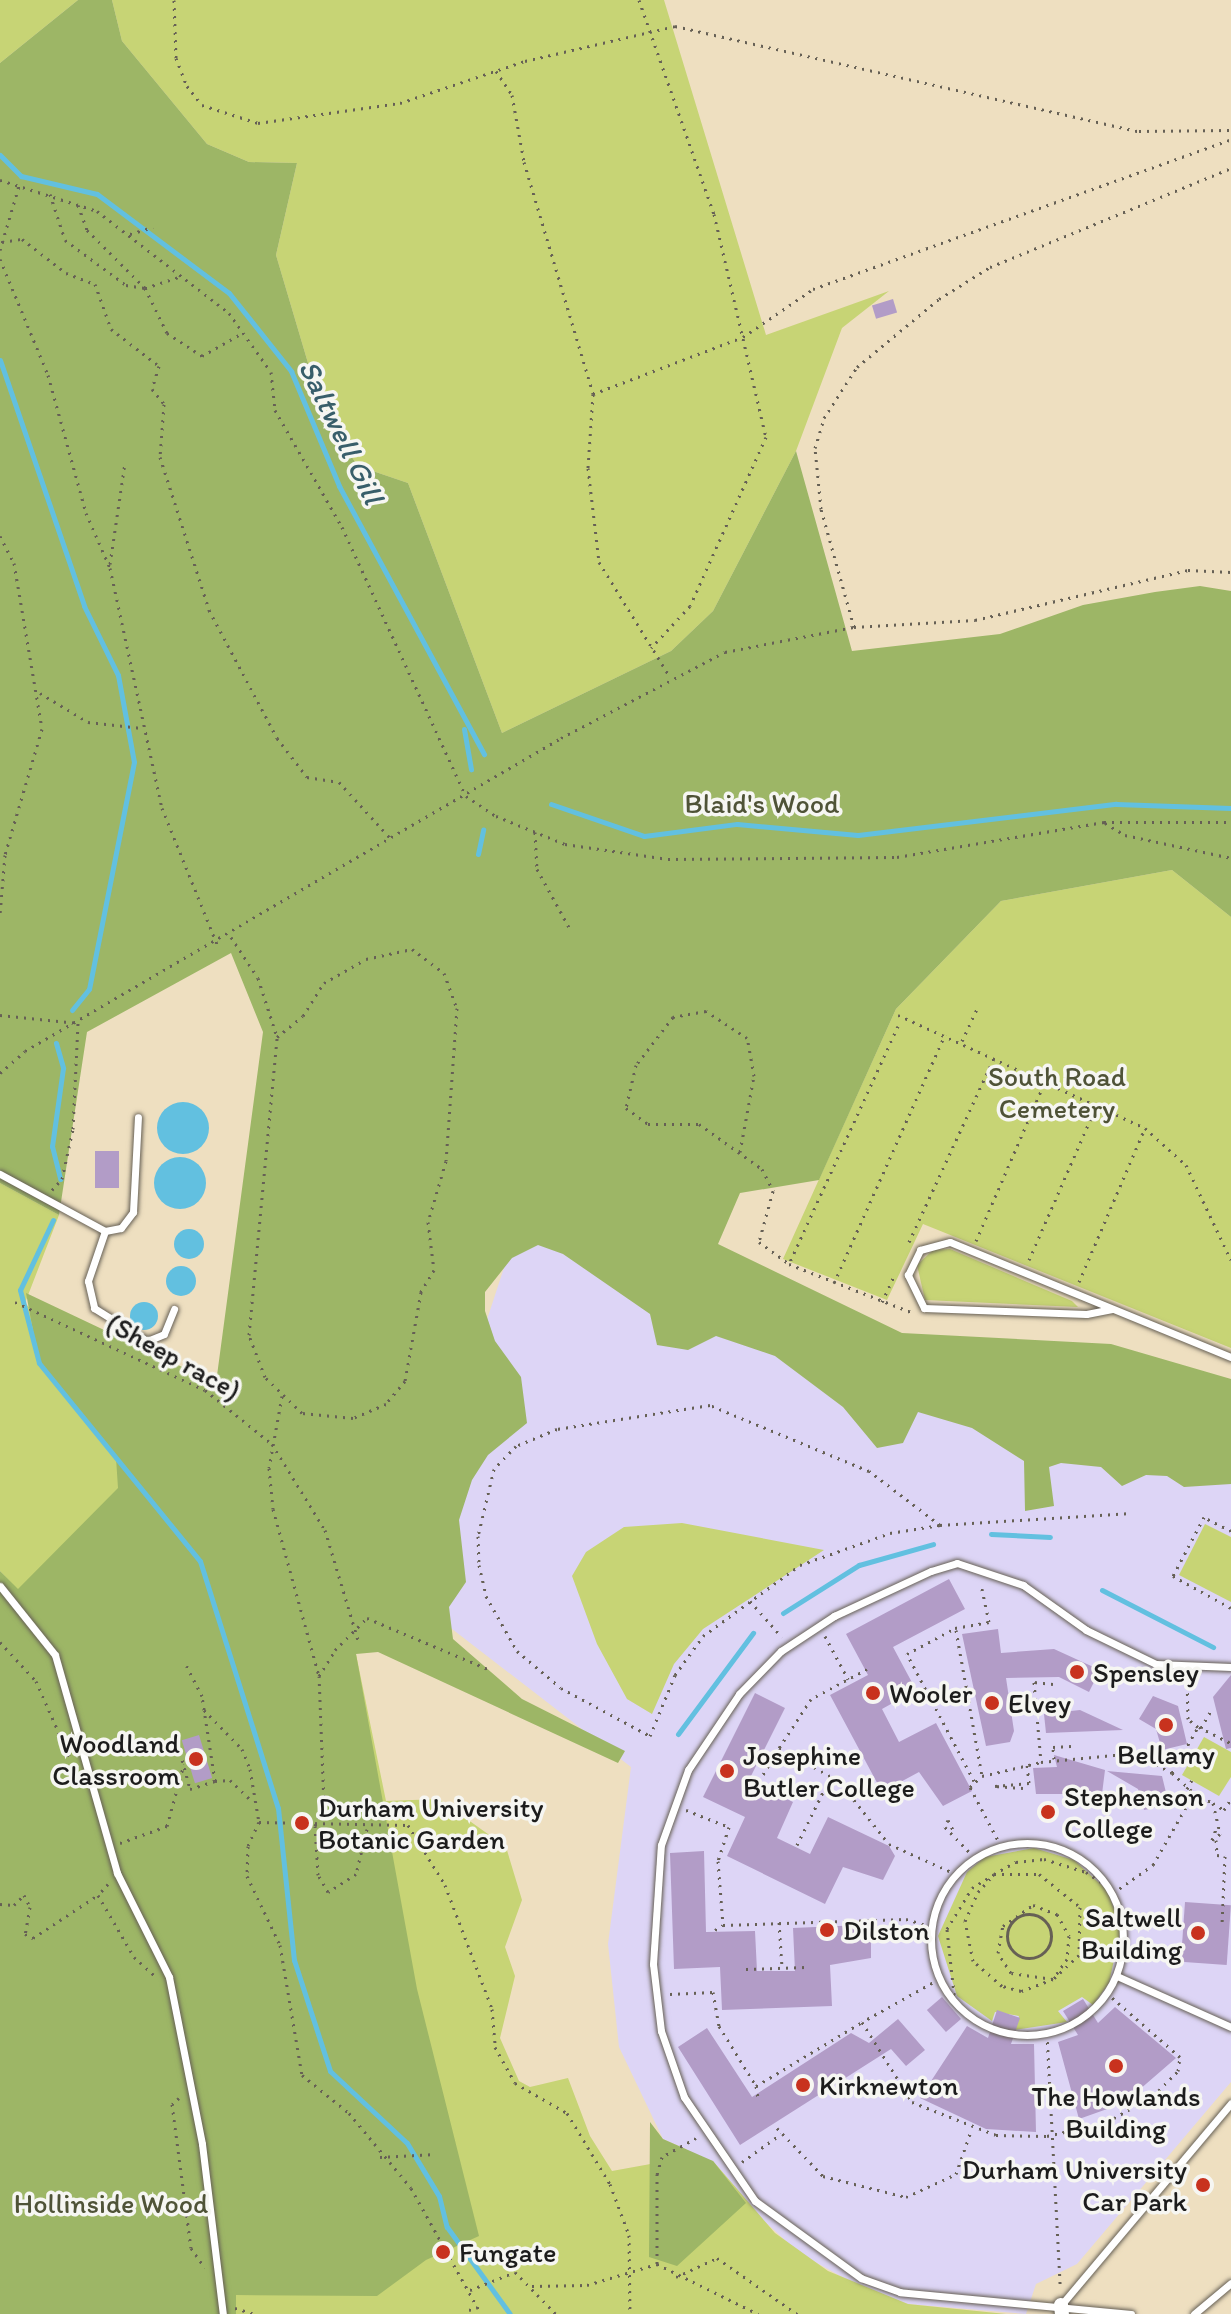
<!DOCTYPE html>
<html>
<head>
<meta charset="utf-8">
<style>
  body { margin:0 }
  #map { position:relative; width:1231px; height:2314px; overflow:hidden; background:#eedfc0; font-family:Itim,sans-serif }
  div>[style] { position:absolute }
  .built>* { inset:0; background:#ddd5f6 }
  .green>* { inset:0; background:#c7d475 }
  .forest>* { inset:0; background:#9db666 }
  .water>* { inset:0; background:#62c0e0 }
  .round { border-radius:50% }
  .stream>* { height:5px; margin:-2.5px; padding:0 2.5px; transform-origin:2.5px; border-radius:2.5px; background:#62c0e0 }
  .building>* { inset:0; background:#b29cc7; transform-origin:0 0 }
  .path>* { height:3px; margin-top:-1.5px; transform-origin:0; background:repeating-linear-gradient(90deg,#666055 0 2px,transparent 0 8px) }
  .path>.ring { margin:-1.5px; padding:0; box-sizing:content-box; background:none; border:3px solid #666055; border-radius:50% }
  .roads { filter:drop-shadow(0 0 2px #666055) drop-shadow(0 0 2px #666055) }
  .service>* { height:7px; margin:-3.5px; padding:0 3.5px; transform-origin:3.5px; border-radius:3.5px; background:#fff }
  .service>.ring { margin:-3.5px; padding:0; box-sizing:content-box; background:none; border:7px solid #fff; border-radius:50% }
  .minor>* { height:14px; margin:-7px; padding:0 7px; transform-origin:7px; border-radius:7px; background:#fff }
  .dots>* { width:22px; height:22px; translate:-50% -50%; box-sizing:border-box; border:4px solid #f6f6f2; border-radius:50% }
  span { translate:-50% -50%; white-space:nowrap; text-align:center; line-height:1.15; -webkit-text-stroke:7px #f6f6f2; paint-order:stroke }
  .park-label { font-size:28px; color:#4f5337 }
  .street-label { font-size:28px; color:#1c1c1c }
  .poi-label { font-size:28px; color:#1c1c1c }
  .left { translate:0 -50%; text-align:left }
  .right { translate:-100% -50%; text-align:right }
  .water-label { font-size:30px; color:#385e6a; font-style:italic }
</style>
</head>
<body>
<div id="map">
  <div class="built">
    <i style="clip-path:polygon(518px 1225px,1231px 1465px,1231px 2082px,1077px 2264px,1036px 2284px,1026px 2314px,908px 2304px,862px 2288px,799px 2253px,686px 2149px,663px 2139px,619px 2047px,608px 1944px,631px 1767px,399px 1588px)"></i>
  </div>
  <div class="green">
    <i style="clip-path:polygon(0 0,78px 0,0 63px)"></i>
    <i style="clip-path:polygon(112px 0,664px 0,766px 335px,889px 291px,842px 328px,796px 451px,713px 611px,671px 651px,502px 733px,408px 483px,358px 466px,324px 417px,276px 255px,297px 163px,249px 162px,207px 144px,122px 41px)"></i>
    <i style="clip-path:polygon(1172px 870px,1231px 917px,1231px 1348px,923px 1224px,887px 1300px,783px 1259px,896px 1009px,1001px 901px)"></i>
    <i style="clip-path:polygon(0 1183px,59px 1215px,25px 1303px,356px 1654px,386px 1801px,439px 1799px,506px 1847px,522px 1900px,505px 1947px,515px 1976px,500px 2038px,519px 2081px,530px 2087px,568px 2078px,590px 2136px,612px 2171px,689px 2157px,713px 2161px,775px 2233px,828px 2271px,908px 2304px,1006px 2314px,236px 2314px,18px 1590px,0 1571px)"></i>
    <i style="clip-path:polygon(950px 1249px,1072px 1301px,1078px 1307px,925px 1300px,917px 1265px,933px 1250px)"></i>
    <i style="clip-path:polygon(682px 1523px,824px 1550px,703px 1629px,674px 1664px,652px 1714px,627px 1699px,597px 1644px,572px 1576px,586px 1552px,624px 1527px)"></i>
    <i style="clip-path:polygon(1205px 1524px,1231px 1537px,1231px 1602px,1179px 1575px)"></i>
    <i style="clip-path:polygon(1204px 1737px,1231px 1752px,1231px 1777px,1219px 1796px,1182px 1775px)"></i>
    <i style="clip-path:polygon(1034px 1848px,1074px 1860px,1107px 1890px,1121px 1928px,1109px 1983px,1093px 2005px,1082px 1997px,1058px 2011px,1067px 2022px,1015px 2030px,1019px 2016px,995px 2012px,992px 2021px,957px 1996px,938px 1936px,967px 1872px,985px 1857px)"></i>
  </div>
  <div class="forest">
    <i style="clip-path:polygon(78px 0,112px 0,122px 41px,207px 144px,249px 162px,297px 163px,276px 255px,324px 417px,358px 466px,408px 483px,502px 733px,671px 651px,713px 611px,796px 451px,852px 651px,1000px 634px,1083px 605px,1155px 592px,1200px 586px,1231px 591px,1231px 917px,1172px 870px,1001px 901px,896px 1009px,819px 1180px,740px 1193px,718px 1244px,902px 1333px,1111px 1344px,1231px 1379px,1231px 1484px,1184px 1487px,1167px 1476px,1146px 1475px,1122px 1486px,1101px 1467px,1061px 1463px,1049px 1467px,1054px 1506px,1025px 1511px,1024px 1461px,972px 1428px,918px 1412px,903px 1443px,877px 1448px,843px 1407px,775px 1356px,716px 1336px,688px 1350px,657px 1345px,650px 1314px,563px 1254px,538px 1245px,512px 1258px,485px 1292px,485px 1311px,495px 1341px,521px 1377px,527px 1423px,488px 1455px,472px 1480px,459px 1520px,466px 1582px,449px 1607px,453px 1639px,522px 1699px,625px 1751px,618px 1763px,378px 1652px,356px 1654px,417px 1989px,479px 2236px,426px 2260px,377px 2296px,236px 2295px,236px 2314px,0 2314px,0 1571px,18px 1589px,118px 1488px,116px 1458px,39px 1363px,26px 1293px,216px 1383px,263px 1032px,231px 953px,87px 1032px,59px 1215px,0 1183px,0 63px)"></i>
    <i style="clip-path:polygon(650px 2122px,663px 2139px,713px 2161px,746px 2203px,677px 2266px,649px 2257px)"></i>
  </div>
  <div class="water">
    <i class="round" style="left:157px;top:1102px;width:52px;height:52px"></i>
    <i class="round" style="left:154px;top:1157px;width:52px;height:52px"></i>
    <i class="round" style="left:174px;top:1229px;width:30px;height:30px"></i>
    <i class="round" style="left:166px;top:1266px;width:30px;height:30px"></i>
    <i class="round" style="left:130px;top:1302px;width:28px;height:28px"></i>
  </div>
  <div class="stream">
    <i style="left:0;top:155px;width:30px;rotate:45deg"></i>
    <i style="left:21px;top:176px;width:78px;rotate:13.3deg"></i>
    <i style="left:97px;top:194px;width:165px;rotate:36.9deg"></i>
    <i style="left:229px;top:293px;width:100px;rotate:51.5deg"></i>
    <i style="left:291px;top:371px;width:125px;rotate:67.3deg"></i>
    <i style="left:339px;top:486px;width:305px;rotate:61.6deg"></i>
    <i style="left:0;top:360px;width:260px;rotate:71.1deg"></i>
    <i style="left:84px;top:606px;width:77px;rotate:63.8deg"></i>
    <i style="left:118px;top:675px;width:88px;rotate:79.6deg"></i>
    <i style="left:134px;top:762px;width:231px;rotate:101.2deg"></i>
    <i style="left:89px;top:989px;width:27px;rotate:129deg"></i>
    <i style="left:464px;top:729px;width:41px;rotate:80.1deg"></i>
    <i style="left:551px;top:804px;width:98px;rotate:19deg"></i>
    <i style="left:644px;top:836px;width:94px;rotate:-7.4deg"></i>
    <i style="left:737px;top:824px;width:121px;rotate:5.2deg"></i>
    <i style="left:858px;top:835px;width:260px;rotate:-6.9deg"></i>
    <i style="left:1116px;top:804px;width:115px;rotate:2deg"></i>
    <i style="left:478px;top:854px;width:25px;rotate:-78deg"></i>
    <i style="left:56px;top:1043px;width:26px;rotate:74deg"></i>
    <i style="left:63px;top:1068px;width:79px;rotate:98deg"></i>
    <i style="left:52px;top:1146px;width:34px;rotate:76deg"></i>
    <i style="left:53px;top:1220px;width:77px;rotate:115.2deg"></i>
    <i style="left:20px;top:1290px;width:75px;rotate:75.4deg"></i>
    <i style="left:39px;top:1363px;width:255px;rotate:50.9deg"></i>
    <i style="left:200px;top:1561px;width:259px;rotate:72.5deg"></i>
    <i style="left:278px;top:1808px;width:153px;rotate:84deg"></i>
    <i style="left:294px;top:1960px;width:117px;rotate:72deg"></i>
    <i style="left:330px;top:2071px;width:105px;rotate:43.1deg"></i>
    <i style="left:407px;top:2143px;width:62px;rotate:58.9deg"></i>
    <i style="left:439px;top:2196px;width:32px;rotate:76deg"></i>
    <i style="left:447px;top:2227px;width:107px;rotate:54.1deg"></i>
    <i style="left:991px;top:1534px;width:59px;rotate:2.9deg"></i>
    <i style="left:1102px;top:1590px;width:125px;rotate:27.2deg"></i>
    <i style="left:783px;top:1613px;width:90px;rotate:-32.3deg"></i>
    <i style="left:859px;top:1565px;width:77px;rotate:-15.8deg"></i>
    <i style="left:678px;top:1734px;width:126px;rotate:-53.4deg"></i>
  </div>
  <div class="building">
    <i style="left:893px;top:299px;width:14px;height:22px;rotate:73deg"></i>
    <i style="left:95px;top:1151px;width:24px;height:37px"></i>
    <i style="clip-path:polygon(949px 1579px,965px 1609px,893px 1647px,916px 1690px,882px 1709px,899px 1742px,936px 1723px,972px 1791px,943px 1806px,919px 1772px,882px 1792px,830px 1695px,868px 1675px,846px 1634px)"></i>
    <i style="clip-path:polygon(998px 1629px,1001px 1653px,1054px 1649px,1100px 1670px,1089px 1692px,1059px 1677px,1006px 1678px,1014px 1731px,1010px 1742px,986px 1746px,962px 1634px)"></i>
    <i style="clip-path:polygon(1231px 1675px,1231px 1748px,1226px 1749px,1213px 1697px)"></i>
    <i style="clip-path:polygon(755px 1693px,785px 1708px,749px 1780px,793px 1802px,777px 1838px,810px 1854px,828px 1817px,889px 1846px,895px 1856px,883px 1880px,843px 1867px,825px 1904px,727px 1856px,745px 1817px,703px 1797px)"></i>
    <i style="clip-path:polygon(1153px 1696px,1178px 1706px,1187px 1744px,1162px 1750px,1156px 1729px,1139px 1719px)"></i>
    <i style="clip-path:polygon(1080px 1710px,1123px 1730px,1046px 1733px,1044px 1714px)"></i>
    <i style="left:199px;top:1735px;width:45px;height:18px;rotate:73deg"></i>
    <i style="clip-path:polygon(1054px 1755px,1105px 1770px,1102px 1794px,1036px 1794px,1033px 1768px,1057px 1767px)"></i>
    <i style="clip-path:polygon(1107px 1771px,1162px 1776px,1169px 1805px,1144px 1810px,1138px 1789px)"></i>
    <i style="clip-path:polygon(704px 1851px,706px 1932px,755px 1931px,757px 1971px,795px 1971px,793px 1928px,861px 1925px,871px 1932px,871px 1958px,830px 1965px,832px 2006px,722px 2010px,720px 1967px,674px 1969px,670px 1853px)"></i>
    <i style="left:1185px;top:1902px;width:46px;height:60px;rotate:4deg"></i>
    <i style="left:942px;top:1997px;width:29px;height:20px;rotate:49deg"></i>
    <i style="clip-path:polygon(1083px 1999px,1098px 2023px,1115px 2007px,1176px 2058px,1124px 2103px,1079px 2119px,1058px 2042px,1078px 2035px,1063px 2011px)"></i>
    <i style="clip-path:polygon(997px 2010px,1020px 2018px,1011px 2044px,1034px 2044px,1036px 2132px,986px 2129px,920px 2098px,967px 2026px,988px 2038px)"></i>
    <i style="clip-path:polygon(898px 2019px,925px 2050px,906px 2066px,891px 2049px,740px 2145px,678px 2047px,707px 2028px,752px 2097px,851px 2033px,869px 2043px)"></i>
  </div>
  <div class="path">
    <i style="left:174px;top:0;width:58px;rotate:88deg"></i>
    <i style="left:176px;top:58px;width:30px;rotate:69deg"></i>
    <i style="left:187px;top:86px;width:24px;rotate:52deg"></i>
    <i style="left:202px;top:105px;width:59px;rotate:17.8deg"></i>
    <i style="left:258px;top:123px;width:143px;rotate:-8deg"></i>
    <i style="left:400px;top:103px;width:132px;rotate:-18.6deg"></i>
    <i style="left:525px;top:61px;width:154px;rotate:-13.1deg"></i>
    <i style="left:675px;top:26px;width:476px;rotate:12.8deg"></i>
    <i style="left:1139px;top:131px;width:92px;rotate:-0.6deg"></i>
    <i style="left:639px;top:0;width:227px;rotate:70.7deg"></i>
    <i style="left:714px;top:214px;width:229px;rotate:76.9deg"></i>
    <i style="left:766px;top:437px;width:185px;rotate:114.2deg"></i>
    <i style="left:690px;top:606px;width:57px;rotate:132.9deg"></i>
    <i style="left:496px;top:71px;width:29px;rotate:56deg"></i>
    <i style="left:512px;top:95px;width:68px;rotate:79.8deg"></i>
    <i style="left:524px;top:162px;width:242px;rotate:73.4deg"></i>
    <i style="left:593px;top:394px;width:74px;rotate:93.9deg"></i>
    <i style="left:588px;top:468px;width:95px;rotate:83.3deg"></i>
    <i style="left:599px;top:562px;width:135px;rotate:58.3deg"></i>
    <i style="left:0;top:180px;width:102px;rotate:17.7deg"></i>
    <i style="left:97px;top:211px;width:167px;rotate:37.7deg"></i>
    <i style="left:229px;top:313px;width:72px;rotate:54.6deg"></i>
    <i style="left:271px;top:372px;width:38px;rotate:84deg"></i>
    <i style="left:275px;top:410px;width:135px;rotate:60.2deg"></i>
    <i style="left:342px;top:527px;width:296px;rotate:65.3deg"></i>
    <i style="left:466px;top:796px;width:36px;rotate:34deg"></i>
    <i style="left:496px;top:816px;width:74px;rotate:22.1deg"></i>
    <i style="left:565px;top:844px;width:104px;rotate:8.3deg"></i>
    <i style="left:668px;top:859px;width:229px;rotate:-0.5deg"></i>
    <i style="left:897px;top:857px;width:210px;rotate:-9.6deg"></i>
    <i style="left:1104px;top:822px;width:127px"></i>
    <i style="left:50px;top:194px;width:48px;rotate:71.9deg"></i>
    <i style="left:65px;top:240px;width:76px;rotate:36.4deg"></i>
    <i style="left:126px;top:285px;width:19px;rotate:9deg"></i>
    <i style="left:145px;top:288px;width:36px;rotate:-18deg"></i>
    <i style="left:78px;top:205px;width:27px;rotate:70deg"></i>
    <i style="left:87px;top:230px;width:82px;rotate:45deg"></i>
    <i style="left:145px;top:288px;width:50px;rotate:63.9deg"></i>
    <i style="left:167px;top:333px;width:42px;rotate:33.3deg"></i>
    <i style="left:202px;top:356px;width:43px;rotate:-29.6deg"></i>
    <i style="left:130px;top:234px;width:24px;rotate:-17deg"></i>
    <i style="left:2px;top:242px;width:20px;rotate:-9deg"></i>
    <i style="left:22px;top:239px;width:56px;rotate:37.7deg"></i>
    <i style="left:66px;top:273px;width:31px;rotate:21deg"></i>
    <i style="left:95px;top:284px;width:48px;rotate:70.4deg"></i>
    <i style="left:111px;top:329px;width:61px;rotate:37.6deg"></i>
    <i style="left:159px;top:366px;width:24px;rotate:107deg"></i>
    <i style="left:152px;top:389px;width:19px;rotate:51deg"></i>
    <i style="left:164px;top:404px;width:53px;rotate:94.3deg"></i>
    <i style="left:160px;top:457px;width:161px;rotate:72.2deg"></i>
    <i style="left:209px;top:610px;width:145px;rotate:62deg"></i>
    <i style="left:277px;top:738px;width:49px;rotate:52.4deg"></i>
    <i style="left:307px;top:777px;width:32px;rotate:9deg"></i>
    <i style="left:339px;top:782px;width:79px;rotate:47.6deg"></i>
    <i style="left:0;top:250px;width:67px;rotate:-73.5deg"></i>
    <i style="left:0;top:259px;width:126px;rotate:67.5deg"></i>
    <i style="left:48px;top:375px;width:143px;rotate:74.6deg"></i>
    <i style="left:86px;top:513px;width:60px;rotate:66.4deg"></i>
    <i style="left:110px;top:568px;width:246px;rotate:77.8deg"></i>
    <i style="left:162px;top:808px;width:147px;rotate:68deg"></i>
    <i style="left:593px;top:394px;width:160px;rotate:-20.8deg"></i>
    <i style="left:743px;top:337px;width:85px;rotate:-34.4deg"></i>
    <i style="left:813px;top:289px;width:444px;rotate:-19.7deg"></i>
    <i style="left:0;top:536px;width:30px;rotate:63deg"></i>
    <i style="left:14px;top:563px;width:168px;rotate:80.4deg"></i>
    <i style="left:42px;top:729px;width:131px;rotate:106.4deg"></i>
    <i style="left:5px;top:855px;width:60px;rotate:94.8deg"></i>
    <i style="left:110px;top:564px;width:103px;rotate:-81.6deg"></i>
    <i style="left:854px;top:627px;width:123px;rotate:-105.6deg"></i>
    <i style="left:821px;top:509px;width:61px;rotate:-95.6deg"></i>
    <i style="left:815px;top:448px;width:31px;rotate:-73deg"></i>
    <i style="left:824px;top:418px;width:61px;rotate:-57.1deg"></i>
    <i style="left:857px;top:367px;width:107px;rotate:-39.7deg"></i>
    <i style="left:939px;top:299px;width:60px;rotate:-32.1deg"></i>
    <i style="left:990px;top:267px;width:261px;rotate:-22.3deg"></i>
    <i style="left:40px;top:693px;width:56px;rotate:31.1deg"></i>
    <i style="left:88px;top:722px;width:54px;rotate:6.3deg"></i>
    <i style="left:1105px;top:823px;width:23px;rotate:31deg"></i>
    <i style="left:1125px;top:835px;width:108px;rotate:12.2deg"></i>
    <i style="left:535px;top:832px;width:37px;rotate:87deg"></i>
    <i style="left:537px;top:869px;width:68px;rotate:61.2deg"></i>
    <i style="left:231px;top:937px;width:49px;rotate:56.6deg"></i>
    <i style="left:258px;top:978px;width:62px;rotate:72.1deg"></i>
    <i style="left:277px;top:1037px;width:33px;rotate:-39deg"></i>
    <i style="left:303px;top:1016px;width:39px;rotate:-58deg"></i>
    <i style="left:324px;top:983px;width:48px;rotate:-29.7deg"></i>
    <i style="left:366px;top:959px;width:47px;rotate:-12.3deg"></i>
    <i style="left:412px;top:949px;width:40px;rotate:37deg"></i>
    <i style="left:444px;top:973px;width:37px;rotate:70deg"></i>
    <i style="left:457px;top:1008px;width:153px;rotate:94.1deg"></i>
    <i style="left:446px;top:1161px;width:64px;rotate:106.4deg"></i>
    <i style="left:428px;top:1222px;width:48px;rotate:82.9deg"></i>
    <i style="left:434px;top:1270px;width:26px;rotate:121deg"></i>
    <i style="left:421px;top:1292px;width:90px;rotate:100.2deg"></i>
    <i style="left:405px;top:1381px;width:30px;rotate:130deg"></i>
    <i style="left:386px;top:1404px;width:36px;rotate:157deg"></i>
    <i style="left:353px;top:1418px;width:51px;rotate:-174.4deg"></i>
    <i style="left:302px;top:1413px;width:52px;rotate:-135.8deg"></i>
    <i style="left:265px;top:1377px;width:45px;rotate:-110.9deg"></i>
    <i style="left:249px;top:1335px;width:299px;rotate:-84.6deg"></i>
    <i style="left:0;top:1015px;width:78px;rotate:5.9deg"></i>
    <i style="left:898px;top:1015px;width:272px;rotate:24.6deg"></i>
    <i style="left:1145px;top:1128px;width:55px;rotate:42.1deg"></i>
    <i style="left:1186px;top:1165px;width:105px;rotate:64.7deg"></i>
    <i style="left:898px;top:1026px;width:262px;rotate:114.6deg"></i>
    <i style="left:789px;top:1264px;width:131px;rotate:21.5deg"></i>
    <i style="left:962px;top:1041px;width:38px;rotate:-65deg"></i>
    <i style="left:0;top:1073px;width:33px;rotate:-41deg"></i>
    <i style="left:25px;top:1051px;width:621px;rotate:-30.28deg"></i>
    <i style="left:561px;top:738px;width:185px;rotate:-27.7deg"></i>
    <i style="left:725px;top:652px;width:131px;rotate:-11deg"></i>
    <i style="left:854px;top:627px;width:121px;rotate:-3.3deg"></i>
    <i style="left:975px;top:620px;width:219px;rotate:-13.2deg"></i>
    <i style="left:1188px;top:570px;width:43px;rotate:2.7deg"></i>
    <i style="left:740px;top:1152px;width:77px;rotate:-79.6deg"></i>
    <i style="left:754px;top:1076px;width:39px;rotate:-100deg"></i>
    <i style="left:747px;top:1038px;width:49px;rotate:-146.6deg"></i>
    <i style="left:706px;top:1011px;width:34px;rotate:170deg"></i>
    <i style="left:673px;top:1017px;width:61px;rotate:127.6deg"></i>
    <i style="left:636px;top:1065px;width:44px;rotate:103.1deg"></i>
    <i style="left:626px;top:1108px;width:27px;rotate:36deg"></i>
    <i style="left:648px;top:1124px;width:51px"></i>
    <i style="left:699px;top:1124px;width:77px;rotate:35.5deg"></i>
    <i style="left:762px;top:1169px;width:25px;rotate:63deg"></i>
    <i style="left:773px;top:1191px;width:53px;rotate:105.4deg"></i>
    <i style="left:759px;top:1242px;width:37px;rotate:36deg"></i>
    <i style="left:52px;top:1190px;width:15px;rotate:-48deg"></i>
    <i style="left:62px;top:1179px;width:51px;rotate:-77.6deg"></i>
    <i style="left:73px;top:1129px;width:106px;rotate:-87.3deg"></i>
    <i style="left:976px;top:1241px;width:176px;rotate:-66.6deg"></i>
    <i style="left:909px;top:1242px;width:205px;rotate:-65.2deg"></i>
    <i style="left:1029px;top:1260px;width:172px;rotate:-66.4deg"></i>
    <i style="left:1079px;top:1282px;width:168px;rotate:-66.8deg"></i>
    <i style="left:834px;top:1283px;width:272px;rotate:-65.9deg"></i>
    <i style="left:15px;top:1302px;width:209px;rotate:24.9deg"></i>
    <i style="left:205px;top:1390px;width:86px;rotate:38.9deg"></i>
    <i style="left:272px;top:1444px;width:101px;rotate:58.4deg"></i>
    <i style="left:325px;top:1530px;width:118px;rotate:73.3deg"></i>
    <i style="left:882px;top:1302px;width:31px;rotate:-65deg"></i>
    <i style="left:282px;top:1396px;width:73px;rotate:100.2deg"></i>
    <i style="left:269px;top:1468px;width:41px;rotate:84.4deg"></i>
    <i style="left:273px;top:1509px;width:173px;rotate:74.6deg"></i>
    <i style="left:940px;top:1525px;width:89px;rotate:-142.7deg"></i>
    <i style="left:869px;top:1471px;width:172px;rotate:-157.5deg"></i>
    <i style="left:710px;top:1405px;width:155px;rotate:171.1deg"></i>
    <i style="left:557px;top:1429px;width:44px;rotate:157.5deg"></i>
    <i style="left:516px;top:1446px;width:32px;rotate:134deg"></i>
    <i style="left:494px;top:1469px;width:69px;rotate:103.4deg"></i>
    <i style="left:478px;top:1536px;width:29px;rotate:88deg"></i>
    <i style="left:479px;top:1565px;width:32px;rotate:77deg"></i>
    <i style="left:486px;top:1596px;width:63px;rotate:60.6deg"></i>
    <i style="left:517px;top:1651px;width:57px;rotate:40.1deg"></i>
    <i style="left:561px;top:1688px;width:101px;rotate:28.3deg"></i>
    <i style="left:650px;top:1736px;width:66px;rotate:-67.7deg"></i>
    <i style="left:675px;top:1675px;width:48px;rotate:-54.3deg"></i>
    <i style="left:703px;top:1636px;width:120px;rotate:-36.2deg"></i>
    <i style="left:800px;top:1565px;width:96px;rotate:-19.6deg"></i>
    <i style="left:890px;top:1533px;width:51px;rotate:-9.1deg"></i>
    <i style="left:940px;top:1525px;width:192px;rotate:-3.6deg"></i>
    <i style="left:1231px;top:1531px;width:30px;rotate:-153deg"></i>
    <i style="left:1204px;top:1517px;width:67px;rotate:117.7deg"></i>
    <i style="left:1173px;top:1576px;width:66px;rotate:28.9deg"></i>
    <i style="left:750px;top:1601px;width:48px;rotate:48.4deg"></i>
    <i style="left:956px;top:1630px;width:148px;rotate:79.9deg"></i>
    <i style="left:825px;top:1636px;width:49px;rotate:61.9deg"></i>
    <i style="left:0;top:1642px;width:53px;rotate:47.3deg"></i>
    <i style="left:36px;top:1681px;width:84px;rotate:66.2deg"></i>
    <i style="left:867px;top:1669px;width:64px;rotate:151.8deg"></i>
    <i style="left:811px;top:1699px;width:59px;rotate:123.1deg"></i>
    <i style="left:779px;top:1748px;width:68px;rotate:28.8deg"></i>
    <i style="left:839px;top:1781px;width:80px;rotate:51.6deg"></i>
    <i style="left:889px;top:1844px;width:73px;rotate:24.1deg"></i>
    <i style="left:1053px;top:1684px;width:19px;rotate:-174deg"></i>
    <i style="left:1034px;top:1682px;width:80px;rotate:85deg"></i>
    <i style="left:1041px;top:1762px;width:94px;rotate:-5.5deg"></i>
    <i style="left:1135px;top:1753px;width:42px;rotate:28.4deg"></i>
    <i style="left:1172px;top:1773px;width:53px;rotate:-60.5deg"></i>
    <i style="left:1198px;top:1727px;width:13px;rotate:-141deg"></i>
    <i style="left:1188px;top:1719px;width:44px;rotate:-91.3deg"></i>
    <i style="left:204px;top:1710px;width:54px;rotate:45.7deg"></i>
    <i style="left:242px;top:1749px;width:22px;rotate:68deg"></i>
    <i style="left:250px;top:1769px;width:54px;rotate:80.4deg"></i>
    <i style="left:259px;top:1822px;width:26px;rotate:115deg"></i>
    <i style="left:248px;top:1846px;width:30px;rotate:92deg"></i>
    <i style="left:247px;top:1876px;width:76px;rotate:64.4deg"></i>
    <i style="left:280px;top:1945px;width:132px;rotate:80.4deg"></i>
    <i style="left:302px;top:2075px;width:60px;rotate:39deg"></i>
    <i style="left:349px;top:2113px;width:97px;rotate:50.4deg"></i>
    <i style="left:411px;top:2188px;width:144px;rotate:60.9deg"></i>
    <i style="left:1199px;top:1727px;width:36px;rotate:27deg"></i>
    <i style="left:1201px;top:1728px;width:20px;rotate:-60deg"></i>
    <i style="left:176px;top:1737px;width:54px;rotate:74.9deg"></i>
    <i style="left:190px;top:1789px;width:26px;rotate:-18deg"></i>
    <i style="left:215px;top:1781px;width:86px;rotate:-98.7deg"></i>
    <i style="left:202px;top:1696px;width:34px;rotate:-117deg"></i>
    <i style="left:1054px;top:1759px;width:12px;rotate:-95deg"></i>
    <i style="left:1053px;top:1747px;width:18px;rotate:-3deg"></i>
    <i style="left:1172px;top:1773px;width:30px;rotate:42deg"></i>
    <i style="left:215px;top:1781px;width:15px;rotate:-4deg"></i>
    <i style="left:230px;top:1780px;width:29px;rotate:44deg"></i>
    <i style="left:974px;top:1781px;width:144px;rotate:-117.8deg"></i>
    <i style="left:907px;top:1654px;width:55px;rotate:-28.4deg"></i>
    <i style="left:955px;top:1628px;width:35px;rotate:-10deg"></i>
    <i style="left:989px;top:1622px;width:38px;rotate:-102deg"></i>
    <i style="left:755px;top:1788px;width:47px;rotate:-59deg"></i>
    <i style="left:1023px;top:1788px;width:28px;rotate:-176deg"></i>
    <i style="left:995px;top:1786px;width:34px;rotate:-5deg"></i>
    <i style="left:1029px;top:1783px;width:19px;rotate:-96deg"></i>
    <i style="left:1187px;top:1789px;width:10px;rotate:-61deg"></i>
    <i style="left:1213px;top:1803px;width:13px;rotate:32deg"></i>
    <i style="left:1224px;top:1810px;width:13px;rotate:-58deg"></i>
    <i style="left:686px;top:1810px;width:46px;rotate:21.6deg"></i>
    <i style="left:729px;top:1827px;width:36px;rotate:108deg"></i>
    <i style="left:718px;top:1861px;width:64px;rotate:85.5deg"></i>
    <i style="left:723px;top:1925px;width:183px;rotate:-1.9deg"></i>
    <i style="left:906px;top:1919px;width:27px;rotate:17deg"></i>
    <i style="left:948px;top:1820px;width:8px;rotate:113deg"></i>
    <i style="left:945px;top:1827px;width:43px;rotate:45.9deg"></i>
    <i style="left:948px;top:1820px;width:11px;rotate:63deg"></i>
    <i style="left:259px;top:1822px;width:149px;rotate:1.2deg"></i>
    <i style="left:408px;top:1825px;width:70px;rotate:58.3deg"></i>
    <i style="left:445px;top:1885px;width:133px;rotate:69.2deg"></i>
    <i style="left:492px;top:2009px;width:38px;rotate:85deg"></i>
    <i style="left:495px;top:2047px;width:41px;rotate:60.9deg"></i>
    <i style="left:515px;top:2083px;width:60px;rotate:30deg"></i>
    <i style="left:567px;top:2113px;width:83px;rotate:58.8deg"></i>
    <i style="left:610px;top:2184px;width:54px;rotate:69.6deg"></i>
    <i style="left:629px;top:2235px;width:79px;rotate:89.3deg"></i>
    <i style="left:367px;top:1829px;width:46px;rotate:103.7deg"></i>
    <i style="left:356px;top:1874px;width:33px;rotate:147deg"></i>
    <i style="left:328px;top:1892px;width:20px;rotate:-120deg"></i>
    <i style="left:318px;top:1875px;width:49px;rotate:-93.5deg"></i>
    <i style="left:315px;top:1826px;width:23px;rotate:-67deg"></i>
    <i style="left:324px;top:1805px;width:129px;rotate:-92.2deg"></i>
    <i style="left:319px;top:1676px;width:31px;rotate:-58deg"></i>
    <i style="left:335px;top:1650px;width:45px;rotate:-45deg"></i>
    <i style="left:367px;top:1618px;width:131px;rotate:22.9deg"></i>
    <i style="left:1216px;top:1840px;width:15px;rotate:86deg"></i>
    <i style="left:1217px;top:1855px;width:8px;rotate:7deg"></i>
    <i style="left:1225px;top:1856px;width:68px;rotate:92.5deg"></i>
    <i style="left:120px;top:1843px;width:50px;rotate:-19.9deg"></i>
    <i style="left:167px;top:1826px;width:64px;rotate:-74.7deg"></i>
    <i style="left:797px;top:1845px;width:77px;rotate:-63.8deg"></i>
    <i style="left:1001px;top:1846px;width:67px;rotate:-117.7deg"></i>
    <i style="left:970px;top:1787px;width:16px;rotate:-43deg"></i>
    <i style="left:982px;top:1776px;width:61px;rotate:-13.3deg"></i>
    <i style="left:108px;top:1884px;width:15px;rotate:132deg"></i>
    <i style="left:98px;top:1895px;width:72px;rotate:59.9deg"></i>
    <i style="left:134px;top:1957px;width:27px;rotate:42deg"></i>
    <i style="left:1113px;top:1893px;width:49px;rotate:-35deg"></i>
    <i style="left:1153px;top:1865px;width:83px;rotate:-60.3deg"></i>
    <i style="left:1194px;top:1793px;width:21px;rotate:28deg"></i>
    <i style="left:1213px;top:1803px;width:32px;rotate:77deg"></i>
    <i style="left:1220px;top:1834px;width:10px;rotate:143deg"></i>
    <i style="left:1212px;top:1840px;width:12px;rotate:-70deg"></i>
    <i style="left:0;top:1904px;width:14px;rotate:4deg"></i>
    <i style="left:14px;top:1905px;width:14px;rotate:-45deg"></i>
    <i style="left:24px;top:1895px;width:13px;rotate:63deg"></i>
    <i style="left:30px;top:1907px;width:27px;rotate:100deg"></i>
    <i style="left:25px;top:1934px;width:9px;rotate:27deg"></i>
    <i style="left:33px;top:1938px;width:78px;rotate:-33.5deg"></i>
    <i class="ring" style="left:1007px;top:1914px;width:41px;height:41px"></i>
    <i style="left:779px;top:1922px;width:45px;rotate:86.2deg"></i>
    <i style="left:715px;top:1930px;width:9px;rotate:-32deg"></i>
    <i style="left:746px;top:1969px;width:60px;rotate:-1.9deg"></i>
    <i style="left:939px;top:1979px;width:88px;rotate:150.8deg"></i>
    <i style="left:862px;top:2022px;width:94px;rotate:58deg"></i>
    <i style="left:912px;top:2102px;width:90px;rotate:21.4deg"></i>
    <i style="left:996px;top:2135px;width:51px;rotate:1.1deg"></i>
    <i style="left:1047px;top:2136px;width:62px;rotate:-13.1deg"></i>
    <i style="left:1107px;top:2122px;width:53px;rotate:-29.5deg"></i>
    <i style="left:1153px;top:2096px;width:35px;rotate:-45deg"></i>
    <i style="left:1178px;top:2071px;width:14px;rotate:-82deg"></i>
    <i style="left:1180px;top:2057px;width:96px;rotate:-138.8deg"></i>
    <i style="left:670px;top:1994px;width:43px;rotate:-2.7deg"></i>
    <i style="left:713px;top:1992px;width:35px;rotate:80deg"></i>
    <i style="left:719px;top:2026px;width:70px;rotate:58.3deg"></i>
    <i style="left:756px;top:2086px;width:124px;rotate:-31.1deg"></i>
    <i style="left:955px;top:2003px;width:74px;rotate:-96.2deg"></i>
    <i style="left:947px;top:1929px;width:48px;rotate:-58.6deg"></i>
    <i style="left:972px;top:1888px;width:26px;rotate:-32deg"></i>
    <i style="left:994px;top:1874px;width:45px"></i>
    <i style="left:1039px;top:1874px;width:53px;rotate:38.8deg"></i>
    <i style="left:1080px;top:1907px;width:48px;rotate:91.2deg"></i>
    <i style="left:1079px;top:1955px;width:35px;rotate:137deg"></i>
    <i style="left:1053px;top:1979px;width:42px;rotate:-171.9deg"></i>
    <i style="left:1011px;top:1973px;width:24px;rotate:-123deg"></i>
    <i style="left:998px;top:1953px;width:27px;rotate:-80deg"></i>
    <i style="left:1003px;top:1926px;width:37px;rotate:-35deg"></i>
    <i style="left:1033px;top:1905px;width:26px;rotate:21deg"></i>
    <i style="left:1057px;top:1914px;width:25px;rotate:61deg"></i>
    <i style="left:1069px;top:1936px;width:23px;rotate:95deg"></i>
    <i style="left:1067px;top:1959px;width:24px;rotate:125deg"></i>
    <i style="left:1053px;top:1979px;width:34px;rotate:159deg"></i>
    <i style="left:1021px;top:1991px;width:20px;rotate:-165deg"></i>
    <i style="left:1002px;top:1986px;width:38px;rotate:-139deg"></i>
    <i style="left:973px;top:1961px;width:41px;rotate:-101.3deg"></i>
    <i style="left:965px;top:1921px;width:32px;rotate:-66deg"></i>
    <i style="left:978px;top:1892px;width:24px;rotate:-48deg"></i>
    <i style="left:994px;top:1874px;width:25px;rotate:-29deg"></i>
    <i style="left:1016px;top:1862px;width:28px;rotate:-6deg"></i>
    <i style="left:1044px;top:1859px;width:44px;rotate:17.2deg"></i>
    <i style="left:1086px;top:1872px;width:30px;rotate:34deg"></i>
    <i style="left:1047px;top:2034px;width:251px;rotate:87deg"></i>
    <i style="left:756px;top:2086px;width:11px;rotate:80deg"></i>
    <i style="left:179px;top:2098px;width:9px;rotate:139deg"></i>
    <i style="left:172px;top:2104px;width:145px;rotate:82.5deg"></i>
    <i style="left:191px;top:2248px;width:24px;rotate:55deg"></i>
    <i style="left:777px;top:2128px;width:66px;rotate:46.2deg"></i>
    <i style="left:823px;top:2176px;width:86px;rotate:14.2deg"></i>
    <i style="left:906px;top:2197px;width:55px;rotate:-24.7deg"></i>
    <i style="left:956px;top:2174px;width:46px;rotate:-70.8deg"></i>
    <i style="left:696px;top:2138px;width:39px;rotate:151deg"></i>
    <i style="left:662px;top:2157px;width:18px;rotate:106deg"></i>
    <i style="left:657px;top:2174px;width:90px;rotate:90deg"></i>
    <i style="left:657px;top:2264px;width:113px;rotate:26.3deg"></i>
    <i style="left:380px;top:2157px;width:56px;rotate:-3.1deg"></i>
    <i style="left:742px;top:2162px;width:48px;rotate:-35.7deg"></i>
    <i style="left:676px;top:2277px;width:45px;rotate:-24.9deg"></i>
    <i style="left:717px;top:2258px;width:98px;rotate:35deg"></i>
    <i style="left:532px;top:2286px;width:55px;rotate:-1deg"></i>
    <i style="left:587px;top:2285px;width:73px;rotate:-16.7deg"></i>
    <i style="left:470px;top:2290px;width:48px;rotate:-21.8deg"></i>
    <i style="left:515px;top:2272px;width:59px;rotate:45.7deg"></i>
    <i style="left:235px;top:2308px;width:21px;rotate:17deg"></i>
    <i style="left:469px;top:2310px;width:9px;rotate:-18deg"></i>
  </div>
  <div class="roads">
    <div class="service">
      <i style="left:0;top:1174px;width:119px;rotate:28.5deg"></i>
      <i style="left:105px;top:1231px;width:53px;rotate:108.8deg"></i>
      <i style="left:88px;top:1281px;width:28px;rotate:77deg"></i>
      <i style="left:94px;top:1308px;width:62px;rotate:31.9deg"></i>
      <i style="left:147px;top:1341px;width:18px;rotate:-22deg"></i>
      <i style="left:164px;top:1334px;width:27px;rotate:-68deg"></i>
      <i style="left:105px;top:1231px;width:16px;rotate:-11deg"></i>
      <i style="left:121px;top:1228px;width:20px;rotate:-53deg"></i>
      <i style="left:133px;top:1212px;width:95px;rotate:-87deg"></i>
      <i style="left:1112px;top:1309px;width:26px;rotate:169deg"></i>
      <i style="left:1086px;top:1314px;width:162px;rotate:-177.9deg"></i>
      <i style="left:924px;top:1308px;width:37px;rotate:-116deg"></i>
      <i style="left:908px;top:1275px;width:28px;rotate:-64deg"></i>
      <i style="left:920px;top:1250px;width:31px;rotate:-15deg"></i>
      <i style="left:950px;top:1242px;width:304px;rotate:22.3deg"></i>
      <i style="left:0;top:1586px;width:88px;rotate:51.4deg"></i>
      <i style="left:55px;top:1655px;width:227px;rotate:74.1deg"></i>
      <i style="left:117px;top:1873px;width:116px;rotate:63.4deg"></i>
      <i style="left:169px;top:1977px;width:170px;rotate:78.8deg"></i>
      <i style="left:202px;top:2144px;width:171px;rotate:83deg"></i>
      <i class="ring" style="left:931px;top:1843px;width:185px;height:185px"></i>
      <i style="left:1117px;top:1976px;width:125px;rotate:24.1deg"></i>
      <i style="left:1061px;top:2305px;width:264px;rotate:-49.9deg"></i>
      <i style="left:1131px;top:2314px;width:232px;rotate:-174.6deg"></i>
      <i style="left:900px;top:2292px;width:41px;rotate:-160.3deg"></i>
      <i style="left:861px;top:2278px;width:131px;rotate:-144deg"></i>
      <i style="left:755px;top:2201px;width:126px;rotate:-124.3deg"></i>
      <i style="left:684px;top:2097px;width:70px;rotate:-109.2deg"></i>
      <i style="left:661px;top:2031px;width:67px;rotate:-96.8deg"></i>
      <i style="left:653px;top:1964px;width:119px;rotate:-86.2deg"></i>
      <i style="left:661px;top:1845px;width:80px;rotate:-70.2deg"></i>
      <i style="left:688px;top:1770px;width:92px;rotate:-56.1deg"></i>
      <i style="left:739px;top:1694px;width:60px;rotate:-45.7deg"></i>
      <i style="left:781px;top:1651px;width:64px;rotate:-33.4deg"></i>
      <i style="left:834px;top:1616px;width:107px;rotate:-24.9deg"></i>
      <i style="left:931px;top:1571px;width:27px;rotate:-17deg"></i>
      <i style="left:957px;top:1563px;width:70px;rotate:18.4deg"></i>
      <i style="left:1023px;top:1585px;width:77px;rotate:35.5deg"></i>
      <i style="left:1086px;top:1630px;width:78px;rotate:25.9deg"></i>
      <i style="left:1156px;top:1664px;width:75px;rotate:2.3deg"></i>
      <i style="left:1194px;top:2314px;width:48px;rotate:-40deg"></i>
    </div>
    <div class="minor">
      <i style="left:1061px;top:2305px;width:9px;rotate:84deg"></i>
    </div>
  </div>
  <div class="dots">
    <i style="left:1077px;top:1672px;background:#c8321e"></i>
    <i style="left:873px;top:1693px;background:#c8321e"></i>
    <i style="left:992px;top:1703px;background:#c8321e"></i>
    <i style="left:1166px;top:1725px;background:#c8321e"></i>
    <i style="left:196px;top:1759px;background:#c8321e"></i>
    <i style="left:727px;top:1771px;background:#c8321e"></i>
    <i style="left:1048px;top:1812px;background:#c8321e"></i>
    <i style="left:302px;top:1823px;background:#c8321e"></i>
    <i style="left:827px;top:1930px;background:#c8321e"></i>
    <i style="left:1198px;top:1933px;background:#c8321e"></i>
    <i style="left:1116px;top:2066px;background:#c8321e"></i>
    <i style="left:803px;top:2085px;background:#c8321e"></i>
    <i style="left:1203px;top:2185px;background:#c8321e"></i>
    <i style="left:443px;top:2252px;background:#c8321e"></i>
  </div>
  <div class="park-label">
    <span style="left:762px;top:803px">Blaid's Wood</span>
    <span style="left:1057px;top:1092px">South Road<br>Cemetery</span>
    <span style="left:111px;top:2203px">Hollinside Wood</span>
  </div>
  <div class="street-label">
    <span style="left:174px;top:1356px;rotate:29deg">(Sheep race)</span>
  </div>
  <div class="poi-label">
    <span class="left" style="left:1093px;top:1672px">Spensley</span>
    <span class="left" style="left:889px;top:1693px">Wooler</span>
    <span class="left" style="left:1008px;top:1703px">Elvey</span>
    <span class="right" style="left:180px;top:1759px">Woodland<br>Classroom</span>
    <span style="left:1166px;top:1754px">Bellamy</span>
    <span class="left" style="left:743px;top:1771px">Josephine<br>Butler College</span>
    <span class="left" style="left:1064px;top:1812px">Stephenson<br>College</span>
    <span class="left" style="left:318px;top:1823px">Durham University<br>Botanic Garden</span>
    <span class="right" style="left:1182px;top:1933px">Saltwell<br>Building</span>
    <span class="left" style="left:843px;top:1930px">Dilston</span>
    <span class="left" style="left:819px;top:2085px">Kirknewton</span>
    <span style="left:1116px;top:2112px">The Howlands<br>Building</span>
    <span class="right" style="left:1187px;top:2185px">Durham University<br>Car Park</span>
    <span class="left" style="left:459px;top:2252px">Fungate</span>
  </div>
  <div class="water-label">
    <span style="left:341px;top:432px;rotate:64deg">Saltwell Gill</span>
  </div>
</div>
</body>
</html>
